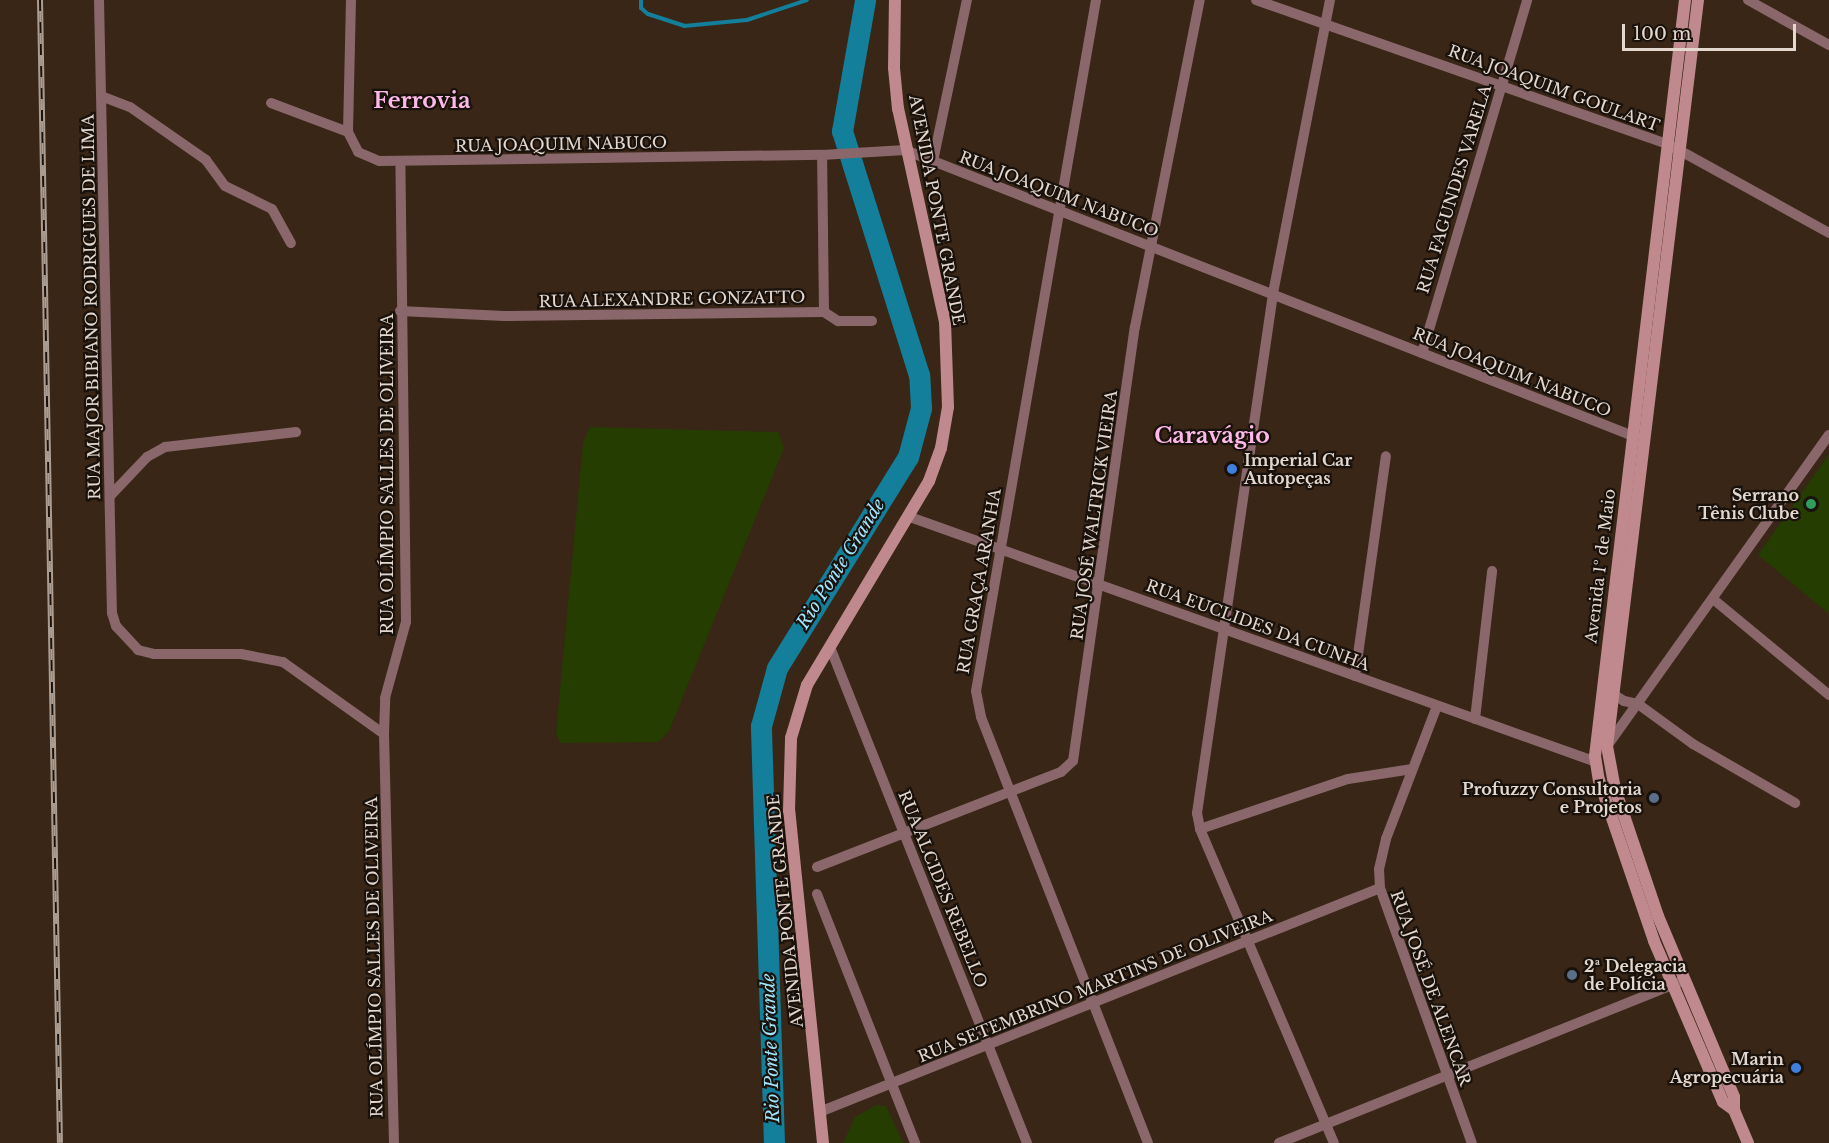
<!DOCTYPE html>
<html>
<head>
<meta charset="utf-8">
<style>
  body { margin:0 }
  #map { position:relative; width:1829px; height:1143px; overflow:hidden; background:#392617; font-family:"Libre Baskerville",serif }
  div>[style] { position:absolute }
  .green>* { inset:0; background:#253d00 }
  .stream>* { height:4px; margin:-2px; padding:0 2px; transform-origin:2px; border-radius:2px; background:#137f9a }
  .river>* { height:21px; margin:-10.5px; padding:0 10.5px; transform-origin:10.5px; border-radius:10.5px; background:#137f9a }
  .street>* { height:10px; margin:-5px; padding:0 5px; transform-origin:5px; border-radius:5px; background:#89676a }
  .secondary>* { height:12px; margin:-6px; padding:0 6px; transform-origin:6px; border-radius:6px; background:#bf898d }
  .rail>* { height:6px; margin-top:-3px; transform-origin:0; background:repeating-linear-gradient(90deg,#19110b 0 11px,#ab9c91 0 22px); box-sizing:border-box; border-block:2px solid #ab9c91 }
  .dots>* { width:16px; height:16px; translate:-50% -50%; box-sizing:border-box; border:3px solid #19110b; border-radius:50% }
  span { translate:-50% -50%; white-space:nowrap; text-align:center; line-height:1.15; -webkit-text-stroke:4.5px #19110b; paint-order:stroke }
  .street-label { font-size:16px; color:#e3d7ce }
  .poi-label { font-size:16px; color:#e3d7ce; font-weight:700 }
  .left { translate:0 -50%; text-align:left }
  .right { translate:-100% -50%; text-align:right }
  .water-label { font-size:18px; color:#a0e5fd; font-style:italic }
  .district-label { font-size:22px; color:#feb9e9; font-weight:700 }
  .scale { position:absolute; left:1622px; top:24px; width:174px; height:27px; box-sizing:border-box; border:3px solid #e3d7ce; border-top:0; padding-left:8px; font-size:18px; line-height:21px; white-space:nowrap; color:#e3d7ce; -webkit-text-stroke:4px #19110b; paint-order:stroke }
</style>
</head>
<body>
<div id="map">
  <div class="green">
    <i style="clip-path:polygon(590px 427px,778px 432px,784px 448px,669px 731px,658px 742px,560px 743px,556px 733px,583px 443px)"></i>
    <i style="clip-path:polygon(1829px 454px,1829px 614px,1758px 555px)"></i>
    <i style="clip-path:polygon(876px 1105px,886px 1106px,903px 1143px,843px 1143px,855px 1117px)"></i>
  </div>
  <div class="stream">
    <i style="left:641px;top:0;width:8px;rotate:90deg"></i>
    <i style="left:641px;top:8px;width:9px;rotate:41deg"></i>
    <i style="left:648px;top:14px;width:38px;rotate:18deg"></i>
    <i style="left:684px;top:26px;width:63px;rotate:-5.4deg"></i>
    <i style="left:747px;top:20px;width:63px;rotate:-18.4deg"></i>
  </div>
  <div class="river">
    <i style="left:774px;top:1143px;width:417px;rotate:-91.8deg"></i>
    <i style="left:761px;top:726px;width:60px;rotate:-74.6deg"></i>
    <i style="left:777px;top:668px;width:248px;rotate:-58.2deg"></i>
    <i style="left:908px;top:457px;width:51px;rotate:-75.1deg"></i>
    <i style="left:921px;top:408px;width:33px;rotate:-93deg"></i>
    <i style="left:919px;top:375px;width:256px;rotate:-107.5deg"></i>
    <i style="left:842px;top:131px;width:133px;rotate:-80deg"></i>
  </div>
  <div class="street">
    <i style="left:99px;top:0;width:613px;rotate:88.79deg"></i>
    <i style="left:112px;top:613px;width:14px;rotate:73deg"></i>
    <i style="left:116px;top:626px;width:33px;rotate:47deg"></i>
    <i style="left:138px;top:650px;width:16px;rotate:14deg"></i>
    <i style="left:154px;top:654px;width:87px"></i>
    <i style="left:241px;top:654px;width:43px;rotate:10.8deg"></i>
    <i style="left:283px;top:662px;width:124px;rotate:35.5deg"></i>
    <i style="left:1096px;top:0;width:701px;rotate:99.85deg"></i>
    <i style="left:976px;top:691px;width:26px;rotate:79deg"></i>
    <i style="left:981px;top:717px;width:79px;rotate:68.6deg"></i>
    <i style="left:1010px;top:791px;width:378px;rotate:68.6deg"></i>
    <i style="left:1256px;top:0;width:436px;rotate:19.3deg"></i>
    <i style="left:1668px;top:144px;width:184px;rotate:28.9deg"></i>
    <i style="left:1330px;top:0;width:299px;rotate:101deg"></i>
    <i style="left:1273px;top:294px;width:525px;rotate:98.33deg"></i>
    <i style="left:1197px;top:813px;width:16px;rotate:79deg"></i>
    <i style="left:1200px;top:829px;width:341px;rotate:66.9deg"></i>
    <i style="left:1748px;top:0;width:93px;rotate:29.1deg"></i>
    <i style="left:101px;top:96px;width:31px;rotate:21deg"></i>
    <i style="left:130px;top:107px;width:93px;rotate:34.9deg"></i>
    <i style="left:206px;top:160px;width:32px;rotate:54deg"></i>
    <i style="left:225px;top:186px;width:52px;rotate:26.1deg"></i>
    <i style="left:272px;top:209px;width:39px;rotate:61deg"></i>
    <i style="left:271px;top:103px;width:82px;rotate:20.6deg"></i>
    <i style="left:348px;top:132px;width:22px;rotate:63deg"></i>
    <i style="left:358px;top:152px;width:23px;rotate:23deg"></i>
    <i style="left:379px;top:161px;width:443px;rotate:-0.8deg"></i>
    <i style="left:822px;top:155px;width:83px;rotate:-3.4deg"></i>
    <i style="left:905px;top:150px;width:788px;rotate:21.45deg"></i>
    <i style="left:348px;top:132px;width:132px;rotate:-88.7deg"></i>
    <i style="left:933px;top:161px;width:165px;rotate:-78.1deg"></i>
    <i style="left:400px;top:311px;width:104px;rotate:2.8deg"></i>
    <i style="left:504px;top:316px;width:320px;rotate:-0.7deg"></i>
    <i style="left:824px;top:312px;width:157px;rotate:-90.7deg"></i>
    <i style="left:824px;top:312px;width:17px;rotate:33deg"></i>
    <i style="left:838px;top:321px;width:34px"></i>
    <i style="left:1422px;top:353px;width:368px;rotate:-73.4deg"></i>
    <i style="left:110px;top:496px;width:54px;rotate:-46.5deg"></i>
    <i style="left:147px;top:457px;width:21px;rotate:-29deg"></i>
    <i style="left:165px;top:447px;width:132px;rotate:-6.5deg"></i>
    <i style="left:910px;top:517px;width:728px;rotate:19.65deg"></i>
    <i style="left:1713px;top:599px;width:151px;rotate:39.6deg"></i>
    <i style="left:830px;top:647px;width:534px;rotate:68.34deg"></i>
    <i style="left:1355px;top:676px;width:222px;rotate:-82deg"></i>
    <i style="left:1613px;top:694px;width:13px;rotate:32deg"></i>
    <i style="left:1624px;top:701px;width:14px;rotate:12deg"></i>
    <i style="left:1638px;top:704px;width:68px;rotate:36deg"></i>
    <i style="left:1693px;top:744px;width:118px;rotate:30deg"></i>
    <i style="left:1437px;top:706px;width:142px;rotate:111deg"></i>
    <i style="left:1386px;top:839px;width:31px;rotate:103deg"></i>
    <i style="left:1379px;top:869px;width:19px;rotate:87deg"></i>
    <i style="left:1380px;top:888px;width:271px;rotate:70.2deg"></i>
    <i style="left:1475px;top:719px;width:149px;rotate:-83.4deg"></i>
    <i style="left:1607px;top:746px;width:382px;rotate:-54.5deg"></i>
    <i style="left:1200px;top:829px;width:156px;rotate:-18.7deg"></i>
    <i style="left:1348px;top:779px;width:65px;rotate:-8.9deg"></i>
    <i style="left:817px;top:867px;width:262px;rotate:-21.3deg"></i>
    <i style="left:1061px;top:772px;width:16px;rotate:-43deg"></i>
    <i style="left:1073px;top:761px;width:438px;rotate:-81.9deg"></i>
    <i style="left:1135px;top:327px;width:333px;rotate:-78.8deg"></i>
    <i style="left:817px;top:894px;width:268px;rotate:68.5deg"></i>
    <i style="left:822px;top:1111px;width:601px;rotate:-21.78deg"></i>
    <i style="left:394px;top:1143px;width:409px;rotate:-91.4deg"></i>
    <i style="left:384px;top:734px;width:36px;rotate:-88deg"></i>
    <i style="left:385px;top:698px;width:79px;rotate:-74.6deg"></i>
    <i style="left:406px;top:622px;width:461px;rotate:-90.7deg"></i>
    <i style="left:1279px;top:1143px;width:437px;rotate:-21.9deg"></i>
  </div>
  <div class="secondary">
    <i style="left:1685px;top:0;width:761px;rotate:96.79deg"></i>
    <i style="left:1595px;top:756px;width:24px;rotate:81deg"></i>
    <i style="left:1599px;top:780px;width:170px;rotate:71.1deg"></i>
    <i style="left:1654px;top:941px;width:175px;rotate:66.8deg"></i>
    <i style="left:1723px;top:1102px;width:14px;rotate:36deg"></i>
    <i style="left:1698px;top:0;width:752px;rotate:96.95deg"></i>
    <i style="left:1607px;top:746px;width:44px;rotate:79.5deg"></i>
    <i style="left:1615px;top:789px;width:134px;rotate:71.3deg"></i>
    <i style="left:1658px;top:916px;width:196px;rotate:67.2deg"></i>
    <i style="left:1734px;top:1097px;width:13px;rotate:90deg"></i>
    <i style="left:1734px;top:1110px;width:36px;rotate:67deg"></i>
    <i style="left:823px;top:1143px;width:334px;rotate:-95.8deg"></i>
    <i style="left:789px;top:811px;width:73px;rotate:-88.4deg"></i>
    <i style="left:791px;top:738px;width:55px;rotate:-73.2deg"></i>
    <i style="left:807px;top:685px;width:238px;rotate:-59.1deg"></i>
    <i style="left:929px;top:481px;width:35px;rotate:-70deg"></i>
    <i style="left:941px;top:448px;width:42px;rotate:-80.3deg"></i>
    <i style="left:948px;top:407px;width:85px;rotate:-92deg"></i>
    <i style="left:945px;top:322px;width:218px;rotate:-102.4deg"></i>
    <i style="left:898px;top:109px;width:41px;rotate:-95.6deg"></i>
    <i style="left:894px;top:68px;width:68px;rotate:-89.2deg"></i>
  </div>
  <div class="rail">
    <i style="left:40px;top:0;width:1143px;rotate:89deg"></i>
  </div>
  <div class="dots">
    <i style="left:1232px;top:469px;background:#3f7fe0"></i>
    <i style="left:1811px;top:504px;background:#2e9e5b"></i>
    <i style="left:1654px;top:798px;background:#5c6f8a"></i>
    <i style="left:1572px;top:975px;background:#5c6f8a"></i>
    <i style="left:1796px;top:1068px;background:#3f7fe0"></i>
  </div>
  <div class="street-label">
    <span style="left:1554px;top:88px;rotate:20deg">RUA JOAQUIM GOULART</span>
    <span style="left:561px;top:144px;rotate:-1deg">RUA JOAQUIM NABUCO</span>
    <span style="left:1454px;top:189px;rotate:-73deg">RUA FAGUNDES VARELA</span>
    <span style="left:1059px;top:194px;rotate:21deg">RUA JOAQUIM NABUCO</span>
    <span style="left:937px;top:210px;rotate:79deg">AVENIDA PONTE GRANDE</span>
    <span style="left:672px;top:299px;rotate:-1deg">RUA ALEXANDRE GONZATTO</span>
    <span style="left:91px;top:307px;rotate:-91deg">RUA MAJOR BIBIANO RODRIGUES DE LIMA</span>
    <span style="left:1512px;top:372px;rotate:22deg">RUA JOAQUIM NABUCO</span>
    <span style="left:387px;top:474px;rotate:-90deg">RUA OLÍMPIO SALLES DE OLIVEIRA</span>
    <span style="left:1094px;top:515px;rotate:-82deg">RUA JOSÉ WALTRICK VIEIRA</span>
    <span style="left:1600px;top:566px;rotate:-83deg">Avenida 1º de Maio</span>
    <span style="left:979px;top:581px;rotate:-80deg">RUA GRAÇA ARANHA</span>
    <span style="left:1258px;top:625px;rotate:20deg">RUA EUCLIDES DA CUNHA</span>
    <span style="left:943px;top:889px;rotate:68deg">RUA ALCIDES REBELLO</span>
    <span style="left:785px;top:911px;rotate:-96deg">AVENIDA PONTE GRANDE</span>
    <span style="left:374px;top:957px;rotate:-91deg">RUA OLÍMPIO SALLES DE OLIVEIRA</span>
    <span style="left:1095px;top:986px;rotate:-22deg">RUA SETEMBRINO MARTINS DE OLIVEIRA</span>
    <span style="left:1431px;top:988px;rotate:70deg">RUA JOSÉ DE ALENCAR</span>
  </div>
  <div class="poi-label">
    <span class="left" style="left:1244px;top:469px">Imperial Car<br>Autopeças</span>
    <span class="right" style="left:1799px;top:504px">Serrano<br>Tênis Clube</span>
    <span class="right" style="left:1642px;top:798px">Profuzzy Consultoria<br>e Projetos</span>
    <span class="left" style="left:1584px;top:975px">2ª Delegacia<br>de Polícia</span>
    <span class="right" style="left:1784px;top:1068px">Marin<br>Agropecuária</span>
  </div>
  <div class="water-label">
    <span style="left:841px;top:564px;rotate:-58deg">Rio Ponte Grande</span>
    <span style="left:771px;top:1048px;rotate:-92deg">Rio Ponte Grande</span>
  </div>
  <div class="district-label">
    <span style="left:422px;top:101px">Ferrovia</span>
    <span style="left:1212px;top:436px">Caravágio</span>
  </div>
  <div class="scale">100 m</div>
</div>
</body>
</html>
